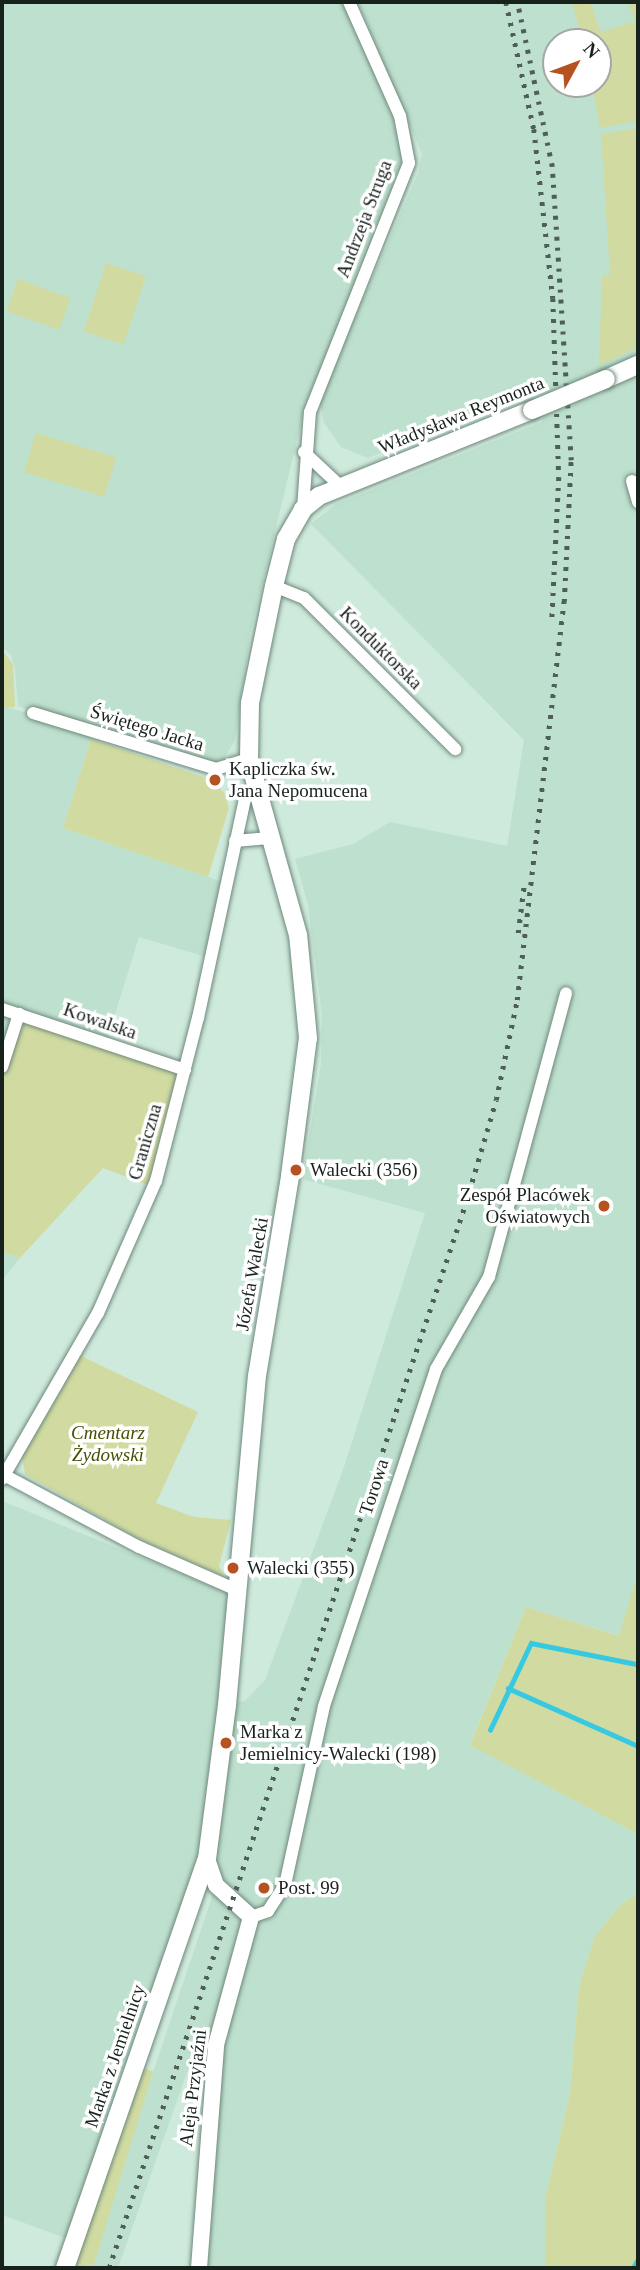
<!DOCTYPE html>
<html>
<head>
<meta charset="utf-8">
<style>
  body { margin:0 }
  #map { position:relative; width:640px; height:2270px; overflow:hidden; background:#ceeadc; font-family:Georgia,serif }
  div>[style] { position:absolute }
  .built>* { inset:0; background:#bee0ce }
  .green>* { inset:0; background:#d1dba1; transform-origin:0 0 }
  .stream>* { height:4.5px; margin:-2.25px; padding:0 2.25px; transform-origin:2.25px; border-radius:2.25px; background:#36c9e1 }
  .roads { filter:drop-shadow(0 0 2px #6f887c) drop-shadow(0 0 2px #6f887c) }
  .minor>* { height:12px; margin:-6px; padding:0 6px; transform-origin:6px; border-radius:6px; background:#fff }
  .tertiary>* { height:16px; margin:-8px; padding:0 8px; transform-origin:8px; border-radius:8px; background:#fff }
  .secondary>* { height:18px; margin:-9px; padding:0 9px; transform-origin:9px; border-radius:9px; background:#fff }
  .rail>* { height:4.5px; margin-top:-2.25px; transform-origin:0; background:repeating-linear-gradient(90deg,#4f5e57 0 3.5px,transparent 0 10.5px) }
  .bridges { filter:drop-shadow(0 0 2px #6f887c) drop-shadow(0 0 2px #6f887c) }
  .secondary-bridge>* { height:18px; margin:-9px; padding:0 9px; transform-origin:9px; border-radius:9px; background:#fff }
  .dots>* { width:19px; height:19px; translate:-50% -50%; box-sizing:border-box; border:4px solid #fff; border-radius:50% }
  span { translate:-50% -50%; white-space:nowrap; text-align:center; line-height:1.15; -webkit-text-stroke:7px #fff; paint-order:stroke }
  .street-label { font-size:19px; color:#18221d }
  .poi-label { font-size:19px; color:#18221d }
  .left { translate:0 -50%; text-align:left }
  .right { translate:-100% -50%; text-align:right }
  .park-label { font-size:19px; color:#484f02; font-style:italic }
  .frame { position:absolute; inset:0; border:4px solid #18221d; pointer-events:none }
  .north { position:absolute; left:542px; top:28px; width:70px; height:70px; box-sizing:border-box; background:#fff; border:2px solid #a3a7a5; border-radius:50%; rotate:49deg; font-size:19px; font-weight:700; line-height:28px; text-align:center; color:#18221d }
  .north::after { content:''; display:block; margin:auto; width:24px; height:32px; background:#b65120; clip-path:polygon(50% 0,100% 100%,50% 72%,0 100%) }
</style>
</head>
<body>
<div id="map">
  <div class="built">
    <i style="clip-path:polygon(2px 2px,347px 2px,404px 141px,406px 159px,306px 403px,250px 635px,235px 740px,220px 766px,18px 706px,15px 670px,11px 655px,2px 647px)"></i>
    <i style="clip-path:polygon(evenodd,358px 2px,638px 2px,638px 1572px,620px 1636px,526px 1607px,470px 1744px,638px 1834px,638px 1893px,619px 1906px,594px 1938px,579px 1986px,570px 2094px,545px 2199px,545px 2267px,559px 2268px,199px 2268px,216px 2045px,198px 2041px,118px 2268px,87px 2268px,216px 1885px,209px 1872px,74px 2241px,2px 2215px,2px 1501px,236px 1596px,227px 1705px,245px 1701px,265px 1680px,344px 1467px,425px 1213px,302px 1179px,321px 1064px,322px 1016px,308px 905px,295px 859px,353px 844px,390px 822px,507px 846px,524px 740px,311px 524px,336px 504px,542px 422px,540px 390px,368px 458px,341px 447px,324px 423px,319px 399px,418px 174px,422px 154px,358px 2px,556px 42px,598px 42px,598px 84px,556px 84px,556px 42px)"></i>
    <i style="clip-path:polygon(3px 706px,93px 732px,63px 828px,226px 883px,210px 958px,139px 937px,106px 1043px,2px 1067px)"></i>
    <i style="clip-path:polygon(2px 1252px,20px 1258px,2px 1280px)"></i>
  </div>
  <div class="green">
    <i style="clip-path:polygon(572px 2px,590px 2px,601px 32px,635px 21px,628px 2px,638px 2px,638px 121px,600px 128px,592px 84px,598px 84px,598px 42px,583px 42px)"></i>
    <i style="clip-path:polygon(638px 128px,638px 347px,599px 366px,602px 276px,610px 275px,601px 134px)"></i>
    <i style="left:106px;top:263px;width:42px;height:72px;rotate:18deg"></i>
    <i style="left:18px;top:279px;width:56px;height:34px;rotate:20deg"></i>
    <i style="left:36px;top:433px;width:84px;height:41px;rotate:17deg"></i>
    <i style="clip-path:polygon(2px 650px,13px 664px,15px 707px,2px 708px)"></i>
    <i style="clip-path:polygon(91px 739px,212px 780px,224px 793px,229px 808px,208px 877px,63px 828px)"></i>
    <i style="clip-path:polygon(19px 1014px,185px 1070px,153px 1187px,103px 1168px,20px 1258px,2px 1252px,2px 1067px)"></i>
    <i style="clip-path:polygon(79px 1355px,198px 1412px,156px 1503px,194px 1517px,231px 1520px,219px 1566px,225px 1577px,139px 1539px,25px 1474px,22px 1455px)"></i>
    <i style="clip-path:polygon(638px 1572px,638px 1834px,470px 1745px,526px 1607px,619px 1636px)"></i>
    <i style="clip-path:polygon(638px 1893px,638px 2268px,545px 2267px,545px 2199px,570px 2094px,579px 1986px,594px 1938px,619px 1906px)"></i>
    <i style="left:133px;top:2065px;width:21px;height:214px;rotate:17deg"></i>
  </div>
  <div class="stream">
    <i style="left:508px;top:1688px;width:142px;rotate:24deg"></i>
    <i style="left:490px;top:1730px;width:96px;rotate:-64.8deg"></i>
    <i style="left:531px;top:1643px;width:107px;rotate:11.3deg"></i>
    <i style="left:633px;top:2268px;width:10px;rotate:-61deg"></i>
  </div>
  <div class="roads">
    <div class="minor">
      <i style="left:304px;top:452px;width:48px;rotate:43.3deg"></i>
      <i style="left:632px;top:481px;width:22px;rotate:74deg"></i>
      <i style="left:303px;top:509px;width:97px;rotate:-85.9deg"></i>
      <i style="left:310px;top:412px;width:268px;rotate:-68.3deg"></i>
      <i style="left:409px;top:163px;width:48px;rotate:-100.8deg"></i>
      <i style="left:400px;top:116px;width:125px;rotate:-114.1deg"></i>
      <i style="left:274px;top:586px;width:32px;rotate:22deg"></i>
      <i style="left:304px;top:598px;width:214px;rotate:45deg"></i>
      <i style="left:33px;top:713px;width:191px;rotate:17deg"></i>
      <i style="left:216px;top:769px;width:34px;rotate:-17deg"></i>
      <i style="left:235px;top:841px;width:37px;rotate:-5deg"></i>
      <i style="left:2px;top:1009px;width:193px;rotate:18.4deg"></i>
      <i style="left:2px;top:1067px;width:56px;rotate:-72.2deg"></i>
      <i style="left:4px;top:1475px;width:153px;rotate:28.1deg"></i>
      <i style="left:139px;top:1547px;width:107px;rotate:23.7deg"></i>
      <i style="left:2px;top:1479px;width:192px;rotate:-60deg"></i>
      <i style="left:98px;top:1313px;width:144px;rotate:-66.3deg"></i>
      <i style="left:156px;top:1181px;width:168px;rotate:-75.6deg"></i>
      <i style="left:198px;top:1018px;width:225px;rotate:-77.9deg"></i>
      <i style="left:245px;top:798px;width:13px;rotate:-27deg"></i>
      <i style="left:251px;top:1917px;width:18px;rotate:-19deg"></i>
      <i style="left:268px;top:1911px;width:31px;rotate:-57deg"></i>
      <i style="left:285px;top:1885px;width:183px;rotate:-77.7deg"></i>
      <i style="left:324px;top:1706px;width:355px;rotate:-71.6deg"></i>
      <i style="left:436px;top:1369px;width:106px;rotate:-60.1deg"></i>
      <i style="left:489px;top:1277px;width:294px;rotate:-74.8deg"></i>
    </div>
    <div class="tertiary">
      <i style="left:199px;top:2268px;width:224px;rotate:-85.6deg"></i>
      <i style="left:216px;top:2045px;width:133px;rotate:-74.7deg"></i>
      <i style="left:251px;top:1917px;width:47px;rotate:-137.6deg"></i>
      <i style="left:216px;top:1885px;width:28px;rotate:-109deg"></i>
    </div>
    <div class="secondary">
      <i style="left:606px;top:379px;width:35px;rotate:-24deg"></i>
      <i style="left:65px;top:2268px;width:433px;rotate:-70.9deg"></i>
      <i style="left:207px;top:1859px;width:155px;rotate:-82.6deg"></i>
      <i style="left:227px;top:1705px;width:330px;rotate:-84.8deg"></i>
      <i style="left:257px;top:1376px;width:203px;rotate:-80.6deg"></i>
      <i style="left:290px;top:1176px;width:139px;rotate:-82.6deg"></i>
      <i style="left:308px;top:1038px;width:103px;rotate:-95.5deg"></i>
      <i style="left:298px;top:935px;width:183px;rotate:-105.6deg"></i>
      <i style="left:249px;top:759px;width:56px;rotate:-89deg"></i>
      <i style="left:250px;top:703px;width:119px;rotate:-78.4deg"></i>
      <i style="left:274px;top:586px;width:49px;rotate:-75.7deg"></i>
      <i style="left:286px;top:539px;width:34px;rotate:-60deg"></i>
      <i style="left:303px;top:509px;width:21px;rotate:-39deg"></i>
      <i style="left:319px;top:496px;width:230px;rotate:-22deg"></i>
    </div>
  </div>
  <div class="rail">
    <i style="left:506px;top:2px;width:130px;rotate:77.6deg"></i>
    <i style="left:534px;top:129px;width:170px;rotate:83.6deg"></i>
    <i style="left:553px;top:298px;width:179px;rotate:88.1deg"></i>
    <i style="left:559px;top:477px;width:143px;rotate:92.8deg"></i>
    <i style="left:518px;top:933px;width:48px;rotate:-82.9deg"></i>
    <i style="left:109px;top:2268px;width:1124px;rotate:-71.48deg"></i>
    <i style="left:466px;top:1202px;width:106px;rotate:-73.6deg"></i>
    <i style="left:496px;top:1100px;width:102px;rotate:-78.1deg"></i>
    <i style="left:517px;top:1000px;width:401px;rotate:-83.3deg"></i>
    <i style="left:564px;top:602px;width:142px;rotate:-87.2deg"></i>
    <i style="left:571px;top:460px;width:295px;rotate:-93.7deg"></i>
    <i style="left:552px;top:166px;width:168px;rotate:-102deg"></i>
  </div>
  <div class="bridges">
    <div class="secondary-bridge">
      <i style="left:532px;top:410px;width:80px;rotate:-22.7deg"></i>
    </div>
  </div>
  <div class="dots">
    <i style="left:215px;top:780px;background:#b65120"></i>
    <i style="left:296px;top:1170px;background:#b65120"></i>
    <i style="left:604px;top:1206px;background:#b65120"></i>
    <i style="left:233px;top:1568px;background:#b65120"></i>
    <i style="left:226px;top:1743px;background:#b65120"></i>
    <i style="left:264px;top:1888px;background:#b65120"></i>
  </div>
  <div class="street-label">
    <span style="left:364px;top:219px;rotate:-69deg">Andrzeja Struga</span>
    <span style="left:461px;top:415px;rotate:-22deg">Władysława Reymonta</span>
    <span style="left:381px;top:648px;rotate:45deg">Konduktorska</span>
    <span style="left:147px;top:728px;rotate:17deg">Świętego Jacka</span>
    <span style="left:100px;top:1021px;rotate:19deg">Kowalska</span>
    <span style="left:145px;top:1142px;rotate:-74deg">Graniczna</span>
    <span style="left:252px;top:1274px;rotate:-80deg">Józefa Walecki</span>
    <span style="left:374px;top:1487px;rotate:-72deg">Torowa</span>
    <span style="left:115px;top:2056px;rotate:-71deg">Marka z Jemielnicy</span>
    <span style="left:193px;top:2088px;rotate:-83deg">Aleja Przyjaźni</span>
  </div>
  <div class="poi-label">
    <span class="left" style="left:229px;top:780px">Kapliczka św.<br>Jana Nepomucena</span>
    <span class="left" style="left:310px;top:1170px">Walecki (356)</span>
    <span class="right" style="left:590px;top:1206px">Zespół Placówek<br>Oświatowych</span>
    <span class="left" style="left:247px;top:1568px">Walecki (355)</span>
    <span class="left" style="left:240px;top:1743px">Marka z<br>Jemielnicy-Walecki (198)</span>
    <span class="left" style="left:278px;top:1888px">Post. 99</span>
  </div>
  <div class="park-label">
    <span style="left:108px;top:1444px">Cmentarz<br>Żydowski</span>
  </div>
  <div class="frame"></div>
  <div class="north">N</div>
</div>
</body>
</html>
